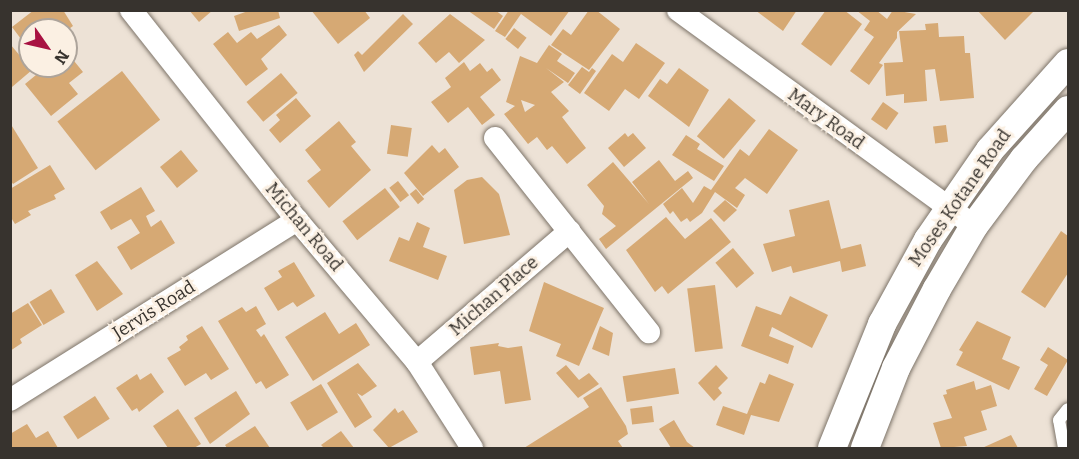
<!DOCTYPE html>
<html>
<head>
<meta charset="utf-8">
<style>
  body { margin:0 }
  #map { position:relative; width:1079px; height:459px; overflow:hidden; background:#ede2d6; font-family:Bitter,serif }
  div>[style] { position:absolute }
  .building>* { inset:0; background:#d6a974; transform-origin:0 0 }
  .roads { filter:drop-shadow(0 0 2px #7d7469) drop-shadow(0 0 2px #7d7469) }
  .service>* { height:12px; margin:-6px; padding:0 6px; transform-origin:6px; border-radius:6px; background:#fff }
  .minor>* { height:22px; margin:-11px; padding:0 11px; transform-origin:11px; border-radius:11px; background:#fff }
  .tertiary>* { height:28px; margin:-14px; padding:0 14px; transform-origin:14px; border-radius:14px; background:#fff }
  span { translate:-50% -50%; white-space:nowrap; text-align:center; line-height:1.15; -webkit-text-stroke:5px #fbf0e3; paint-order:stroke }
  .street-label { font-size:18px; color:#37332e }
  .frame { position:absolute; inset:0; border:12px solid #37332e; pointer-events:none }
  .north { position:absolute; left:18px; top:18px; width:60px; height:60px; box-sizing:border-box; background:#fbf0e3; border:2px solid #ada49b; border-radius:50%; rotate:124deg; font-size:16px; font-weight:700; line-height:24px; text-align:center; color:#37332e }
  .north::after { content:''; display:block; margin:auto; width:21px; height:27px; background:#a81242; clip-path:polygon(50% 0,100% 100%,50% 72%,0 100%) }
</style>
</head>
<body>
<div id="map">
  <div class="building">
    <i style="clip-path:polygon(34px 10px,63px 10px,73px 26px,66px 31px,30px 30px,30px 51px,12px 27px)"></i>
    <i style="clip-path:polygon(189px 10px,213px 10px,199px 22px)"></i>
    <i style="clip-path:polygon(251px 10px,278px 10px,280px 18px,239px 31px,234px 16px)"></i>
    <i style="clip-path:polygon(311px 10px,364px 10px,370px 18px,338px 44px)"></i>
    <i style="clip-path:polygon(467px 10px,495px 10px,503px 16px,494px 29px)"></i>
    <i style="clip-path:polygon(509px 10px,570px 10px,551px 36px,521px 14px,505px 37px,495px 31px)"></i>
    <i style="clip-path:polygon(589px 10px,596px 10px,620px 29px,589px 70px,551px 45px,563px 29px,571px 35px)"></i>
    <i style="clip-path:polygon(755px 10px,797px 10px,783px 31px)"></i>
    <i style="clip-path:polygon(826px 10px,844px 10px,862px 24px,831px 66px,801px 44px)"></i>
    <i style="clip-path:polygon(856px 10px,876px 10px,887px 19px,893px 10px,916px 14px,897px 32px,897px 38px,879px 63px,883px 65px,869px 85px,850px 71px,874px 37px,864px 30px,870px 21px)"></i>
    <i style="clip-path:polygon(977px 10px,1035px 10px,1005px 40px)"></i>
    <i style="clip-path:polygon(403px 14px,413px 24px,364px 72px,354px 55px,358px 51px,362px 55px)"></i>
    <i style="clip-path:polygon(450px 14px,485px 40px,459px 63px,449px 52px,436px 63px,418px 43px)"></i>
    <i style="clip-path:polygon(938px 23px,939px 37px,964px 36px,965px 53px,970px 53px,974px 98px,940px 101px,935px 69px,925px 70px,927px 101px,904px 103px,904px 94px,886px 96px,884px 63px,903px 62px,899px 31px,926px 30px,925px 24px)"></i>
    <i style="clip-path:polygon(279px 25px,287px 35px,261px 59px,268px 69px,246px 86px,213px 44px,228px 32px,237px 43px,251px 32px,257px 39px)"></i>
    <i style="left:514px;top:28px;width:16px;height:14px;rotate:38deg"></i>
    <i style="clip-path:polygon(636px 43px,665px 63px,639px 99px,625px 89px,609px 111px,584px 93px,612px 54px,623px 62px)"></i>
    <i style="clip-path:polygon(10px 44px,32px 70px,12px 87px,10px 86px)"></i>
    <i style="clip-path:polygon(evenodd,549px 45px,562px 54px,557px 61px,575px 73px,568px 83px,546px 68px,564px 82px,551px 92px,569px 111px,562px 117px,586px 148px,567px 164px,552px 146px,547px 150px,537px 137px,528px 144px,504px 114px,515px 106px,506px 102px,520px 56px,537px 63px,549px 45px,521px 100px,535px 105px,525px 112px,521px 100px)"></i>
    <i style="clip-path:polygon(66px 51px,83px 72px,69px 83px,78px 94px,51px 116px,25px 84px,47px 66px,66px 66px)"></i>
    <i style="clip-path:polygon(464px 62px,470px 71px,480px 63px,487px 72px,492px 68px,501px 80px,480px 97px,495px 115px,482px 125px,468px 107px,448px 123px,431px 102px,451px 87px,445px 78px)"></i>
    <i style="clip-path:polygon(582px 67px,589px 72px,592px 68px,596px 71px,580px 94px,568px 85px)"></i>
    <i style="clip-path:polygon(679px 68px,709px 90px,689px 127px,648px 96px,660px 79px,667px 84px)"></i>
    <i style="left:122px;top:71px;width:62px;height:82px;rotate:52deg"></i>
    <i style="left:281px;top:73px;width:26px;height:45px;rotate:50deg"></i>
    <i style="clip-path:polygon(296px 98px,311px 116px,280px 143px,269px 130px,280px 120px,276px 115px)"></i>
    <i style="left:729px;top:98px;width:35px;height:50px;rotate:40deg"></i>
    <i style="left:883px;top:102px;width:19px;height:21px;rotate:35deg"></i>
    <i style="clip-path:polygon(339px 121px,356px 142px,351px 146px,371px 170px,329px 208px,307px 181px,321px 170px,305px 150px)"></i>
    <i style="clip-path:polygon(10px 123px,38px 168px,13px 184px,10px 180px)"></i>
    <i style="left:391px;top:125px;width:21px;height:29px;rotate:8deg"></i>
    <i style="left:946px;top:125px;width:17px;height:13px;rotate:83deg"></i>
    <i style="clip-path:polygon(769px 129px,798px 150px,767px 194px,745px 178px,735px 188px,745px 195px,737px 208px,715px 192px,702px 213px,690px 222px,687px 218px,681px 222px,673px 211px,670px 214px,663px 204px,682px 188px,693px 203px,704px 186px,711px 190px,740px 149px,749px 156px)"></i>
    <i style="clip-path:polygon(625px 133px,628px 137px,633px 133px,646px 148px,624px 167px,608px 148px)"></i>
    <i style="clip-path:polygon(686px 135px,700px 144px,697px 149px,724px 166px,714px 181px,672px 155px)"></i>
    <i style="clip-path:polygon(432px 145px,439px 153px,445px 148px,459px 167px,423px 196px,404px 173px)"></i>
    <i style="left:181px;top:150px;width:27px;height:27px;rotate:51deg"></i>
    <i style="clip-path:polygon(659px 160px,675px 181px,688px 171px,693px 178px,606px 249px,599px 239px,616px 226px,602px 214px,604px 206px,587px 185px,613px 162px,649px 204px,632px 182px)"></i>
    <i style="clip-path:polygon(50px 165px,65px 189px,54px 195px,56px 199px,28px 211px,31px 215px,15px 224px,10px 216px,10px 189px)"></i>
    <i style="clip-path:polygon(482px 177px,499px 194px,510px 235px,464px 244px,454px 190px,467px 180px)"></i>
    <i style="left:398px;top:181px;width:18px;height:11px;rotate:52deg"></i>
    <i style="clip-path:polygon(141px 187px,155px 211px,146px 216px,149px 223px,151px 227px,161px 220px,175px 243px,131px 270px,117px 247px,140px 233px,131px 219px,111px 230px,100px 212px)"></i>
    <i style="left:385px;top:188px;width:24px;height:54px;rotate:52deg"></i>
    <i style="left:416px;top:189px;width:13px;height:8px;rotate:51deg"></i>
    <i style="clip-path:polygon(725px 200px,737px 210px,724px 222px,713px 211px)"></i>
    <i style="clip-path:polygon(829px 200px,841px 249px,861px 244px,866px 266px,842px 272px,840px 261px,793px 273px,791px 266px,772px 272px,763px 244px,795px 236px,789px 210px)"></i>
    <i style="clip-path:polygon(666px 217px,685px 239px,711px 218px,731px 242px,668px 294px,662px 286px,655px 292px,626px 250px)"></i>
    <i style="clip-path:polygon(417px 222px,430px 228px,423px 247px,447px 256px,438px 280px,389px 261px,399px 237px,409px 241px)"></i>
    <i style="clip-path:polygon(1061px 231px,1068px 236px,1068px 273px,1045px 308px,1021px 292px)"></i>
    <i style="left:733px;top:248px;width:33px;height:23px;rotate:50deg"></i>
    <i style="clip-path:polygon(97px 261px,123px 294px,97px 311px,75px 275px)"></i>
    <i style="clip-path:polygon(294px 262px,315px 296px,297px 307px,293px 302px,278px 311px,264px 288px,282px 277px,278px 271px)"></i>
    <i style="clip-path:polygon(544px 282px,604px 308px,579px 366px,556px 356px,561px 344px,529px 331px)"></i>
    <i style="left:715px;top:285px;width:64px;height:28px;rotate:83deg"></i>
    <i style="left:51px;top:289px;width:27px;height:25px;rotate:59deg"></i>
    <i style="clip-path:polygon(790px 296px,828px 315px,812px 348px,772px 327px,769px 336px,794px 346px,788px 364px,741px 346px,756px 306px,781px 315px)"></i>
    <i style="clip-path:polygon(28px 303px,42px 325px,20px 339px,22px 343px,10px 351px,10px 314px)"></i>
    <i style="clip-path:polygon(256px 306px,266px 324px,256px 330px,261px 337px,264px 334px,289px 375px,266px 389px,261px 381px,256px 384px,218px 321px,242px 307px,246px 312px)"></i>
    <i style="clip-path:polygon(325px 312px,339px 334px,356px 323px,370px 345px,313px 381px,285px 337px)"></i>
    <i style="clip-path:polygon(977px 321px,1011px 337px,1002px 359px,1020px 367px,1009px 390px,956px 365px,963px 352px,959px 350px)"></i>
    <i style="clip-path:polygon(202px 326px,229px 369px,211px 380px,206px 373px,185px 386px,167px 358px,181px 350px,179px 347px,188px 340px,186px 336px)"></i>
    <i style="clip-path:polygon(600px 326px,613px 333px,609px 356px,592px 349px)"></i>
    <i style="clip-path:polygon(499px 343px,498px 346px,508px 348px,522px 346px,531px 400px,505px 404px,500px 371px,474px 375px,470px 347px)"></i>
    <i style="clip-path:polygon(1048px 347px,1068px 360px,1047px 396px,1034px 389px,1048px 365px,1040px 360px)"></i>
    <i style="clip-path:polygon(358px 363px,377px 386px,362px 396px,357px 393px,372px 417px,355px 428px,327px 383px)"></i>
    <i style="clip-path:polygon(566px 365px,579px 380px,589px 373px,599px 384px,578px 398px,556px 373px)"></i>
    <i style="clip-path:polygon(716px 365px,728px 378px,718px 388px,722px 393px,714px 401px,698px 383px)"></i>
    <i style="left:675px;top:368px;width:26px;height:53px;rotate:81deg"></i>
    <i style="clip-path:polygon(151px 373px,164px 392px,139px 412px,137px 408px,132px 411px,116px 388px,137px 374px,140px 380px)"></i>
    <i style="clip-path:polygon(769px 374px,794px 384px,779px 422px,751px 415px,744px 435px,716px 425px,723px 406px,747px 414px,760px 382px,765px 384px)"></i>
    <i style="clip-path:polygon(974px 381px,976px 390px,991px 385px,997px 406px,981px 411px,987px 430px,964px 437px,967px 446px,941px 448px,933px 423px,952px 418px,943px 395px,947px 394px,946px 390px)"></i>
    <i style="left:321px;top:384px;width:33px;height:36px;rotate:59deg"></i>
    <i style="clip-path:polygon(601px 387px,626px 426px,628px 434px,618px 441px,623px 448px,524px 448px,589px 407px,583px 398px)"></i>
    <i style="clip-path:polygon(236px 391px,250px 414px,210px 444px,194px 418px)"></i>
    <i style="left:95px;top:396px;width:27px;height:38px;rotate:57deg"></i>
    <i style="left:652px;top:406px;width:16px;height:22px;rotate:83deg"></i>
    <i style="clip-path:polygon(395px 408px,398px 413px,403px 410px,418px 432px,389px 448px,373px 430px)"></i>
    <i style="clip-path:polygon(178px 409px,201px 444px,194px 448px,168px 448px,153px 426px)"></i>
    <i style="clip-path:polygon(674px 420px,687px 442px,695px 448px,671px 448px,659px 429px)"></i>
    <i style="clip-path:polygon(27px 424px,36px 438px,48px 431px,58px 448px,10px 448px,10px 434px)"></i>
    <i style="clip-path:polygon(255px 426px,270px 448px,227px 448px,225px 445px)"></i>
    <i style="clip-path:polygon(341px 431px,354px 448px,324px 448px,321px 445px)"></i>
    <i style="clip-path:polygon(1011px 435px,1018px 448px,982px 448px)"></i>
  </div>
  <div class="roads">
    <div class="service">
      <i style="left:1064px;top:448px;width:28px;rotate:-100deg"></i>
      <i style="left:1059px;top:420px;width:14px;rotate:-51deg"></i>
    </div>
    <div class="minor">
      <i style="left:131px;top:10px;width:268px;rotate:51.7deg"></i>
      <i style="left:297px;top:220px;width:186px;rotate:49.8deg"></i>
      <i style="left:417px;top:362px;width:102px;rotate:57.4deg"></i>
      <i style="left:678px;top:10px;width:366px;rotate:36.1deg"></i>
      <i style="left:495px;top:138px;width:248px;rotate:51.6deg"></i>
      <i style="left:417px;top:362px;width:201px;rotate:-40.6deg"></i>
      <i style="left:10px;top:400px;width:339px;rotate:-32.1deg"></i>
    </div>
    <div class="tertiary">
      <i style="left:832px;top:448px;width:134px;rotate:-68deg"></i>
      <i style="left:882px;top:324px;width:96px;rotate:-61.3deg"></i>
      <i style="left:928px;top:240px;width:109px;rotate:-55.4deg"></i>
      <i style="left:990px;top:150px;width:117px;rotate:-48.1deg"></i>
      <i style="left:865px;top:448px;width:86px;rotate:-68.8deg"></i>
      <i style="left:896px;top:368px;width:89px;rotate:-62.6deg"></i>
      <i style="left:937px;top:289px;width:73px;rotate:-59.6deg"></i>
      <i style="left:974px;top:226px;width:84px;rotate:-53.3deg"></i>
      <i style="left:1024px;top:159px;width:66px;rotate:-48.1deg"></i>
    </div>
  </div>
  <div class="street-label">
    <span style="left:826px;top:119px;rotate:36deg">Mary Road</span>
    <span style="left:960px;top:198px;rotate:-55deg">Moses Kotane Road</span>
    <span style="left:304px;top:227px;rotate:50deg">Michan Road</span>
    <span style="left:494px;top:296px;rotate:-41deg">Michan Place</span>
    <span style="left:154px;top:310px;rotate:-32deg">Jervis Road</span>
  </div>
  <div class="frame"></div>
  <div class="north">N</div>
</div>
</body>
</html>
